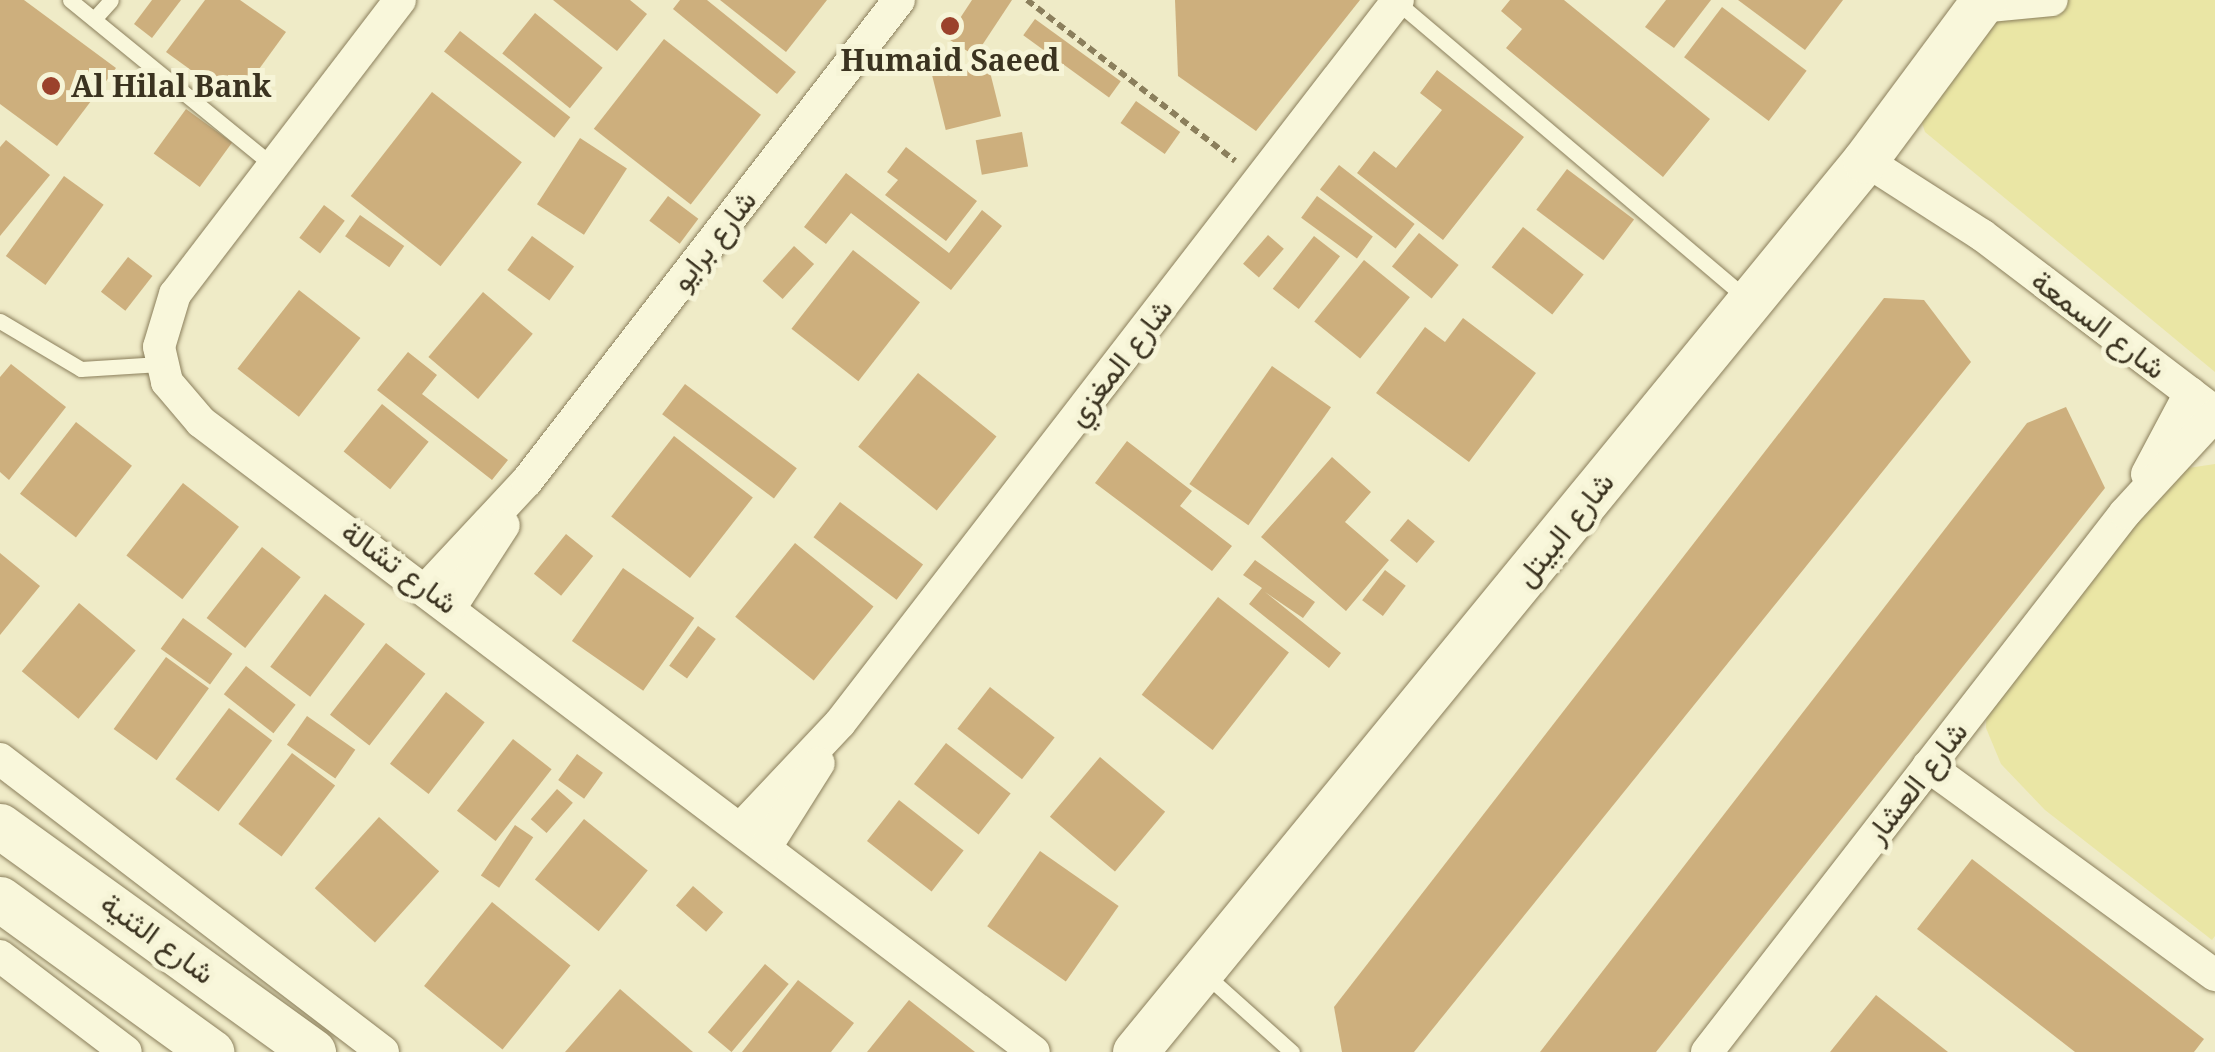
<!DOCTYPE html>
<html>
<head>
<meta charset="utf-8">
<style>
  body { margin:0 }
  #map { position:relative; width:2215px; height:1052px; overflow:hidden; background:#efebc7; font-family:"Noto Serif",Vazirmatn,serif }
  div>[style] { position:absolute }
  .sand>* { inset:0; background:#eae6a5 }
  .building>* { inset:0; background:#cdaf7d; transform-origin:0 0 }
  .path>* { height:6px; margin-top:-3px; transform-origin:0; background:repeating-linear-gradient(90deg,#8b7f5c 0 8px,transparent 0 13px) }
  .roads { filter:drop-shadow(0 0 2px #8b7f5c) drop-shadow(0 0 2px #8b7f5c) }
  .lane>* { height:15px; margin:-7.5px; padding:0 7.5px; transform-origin:7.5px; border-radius:7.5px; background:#f9f7db }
  .street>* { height:32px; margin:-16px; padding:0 16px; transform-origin:16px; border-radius:16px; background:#f9f7db }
  .secondary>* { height:45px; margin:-22.5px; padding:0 22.5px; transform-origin:22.5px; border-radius:22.5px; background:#f9f7db }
  .dots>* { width:28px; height:28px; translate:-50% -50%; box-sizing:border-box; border:5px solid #f6f4d7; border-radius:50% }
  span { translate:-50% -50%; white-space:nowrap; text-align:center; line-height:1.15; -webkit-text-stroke:10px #f6f4d7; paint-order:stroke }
  .poi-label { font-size:30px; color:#3b3320; font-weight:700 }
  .left { translate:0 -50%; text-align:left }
  .street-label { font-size:30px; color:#3b3320 }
</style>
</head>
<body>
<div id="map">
  <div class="sand">
    <i style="clip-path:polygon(1990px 0,2215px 0,2215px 372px,1925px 132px,1914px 99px)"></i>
    <i style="clip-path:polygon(2215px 464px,2215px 936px,2212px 940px,2045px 810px,2001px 764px,1986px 728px,1987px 699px,2175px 470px)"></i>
  </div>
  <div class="building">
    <i style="clip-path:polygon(0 0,24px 0,116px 68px,57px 146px,0 104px)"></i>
    <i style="clip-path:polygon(152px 0,181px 0,152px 38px,134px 24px)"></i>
    <i style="clip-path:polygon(205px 0,240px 0,286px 32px,235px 102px,166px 52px)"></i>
    <i style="clip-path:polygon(553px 0,630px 0,647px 14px,617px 51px)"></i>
    <i style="clip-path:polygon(680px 0,707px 0,796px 72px,777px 94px,673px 9px)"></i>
    <i style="clip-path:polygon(720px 0,827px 0,786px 52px)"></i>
    <i style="clip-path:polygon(972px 0,1012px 0,975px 56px,947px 38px)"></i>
    <i style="clip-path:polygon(1175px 0,1360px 0,1256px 131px,1178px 76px)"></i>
    <i style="clip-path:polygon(1510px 0,1564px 0,1710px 119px,1663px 177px,1506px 48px,1522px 29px,1501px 11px)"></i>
    <i style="clip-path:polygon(1666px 0,1711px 0,1674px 48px,1645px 27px)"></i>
    <i style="clip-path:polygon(1738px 0,1843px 0,1805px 50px)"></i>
    <i style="left:1722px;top:7px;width:106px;height:63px;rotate:37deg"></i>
    <i style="left:535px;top:13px;width:87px;height:52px;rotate:39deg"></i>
    <i style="left:1035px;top:19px;width:106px;height:20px;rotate:36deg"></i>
    <i style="left:460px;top:31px;width:140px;height:26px;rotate:38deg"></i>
    <i style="left:664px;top:39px;width:123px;height:114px;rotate:38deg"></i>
    <i style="left:987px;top:60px;width:58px;height:57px;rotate:76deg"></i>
    <i style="clip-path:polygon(1437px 70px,1524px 137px,1443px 240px,1357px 173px,1374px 151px,1396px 168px,1442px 110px,1420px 93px)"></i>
    <i style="left:432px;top:92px;width:114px;height:132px;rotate:38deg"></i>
    <i style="left:1136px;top:101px;width:54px;height:27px;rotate:35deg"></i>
    <i style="left:186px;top:109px;width:57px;height:55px;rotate:36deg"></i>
    <i style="left:1022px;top:132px;width:35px;height:47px;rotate:80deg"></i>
    <i style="left:580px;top:138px;width:56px;height:79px;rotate:33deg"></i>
    <i style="clip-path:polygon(6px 140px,50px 175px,0 236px,0 147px)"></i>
    <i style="clip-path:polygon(906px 147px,977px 201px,946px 241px,885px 195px,898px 180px,887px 172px)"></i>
    <i style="left:1339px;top:165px;width:96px;height:31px;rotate:38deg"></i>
    <i style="left:1567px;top:169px;width:84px;height:51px;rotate:37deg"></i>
    <i style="clip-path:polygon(846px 173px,949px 253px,982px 210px,1002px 226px,951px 290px,851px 213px,826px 244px,804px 227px)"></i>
    <i style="left:64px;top:176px;width:49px;height:99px;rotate:36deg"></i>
    <i style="left:668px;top:196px;width:38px;height:31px;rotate:37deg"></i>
    <i style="left:1317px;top:196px;width:69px;height:27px;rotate:36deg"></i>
    <i style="left:324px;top:205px;width:26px;height:41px;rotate:37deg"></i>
    <i style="left:360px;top:215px;width:54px;height:26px;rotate:35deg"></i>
    <i style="left:1523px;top:227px;width:77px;height:51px;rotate:38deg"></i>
    <i style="left:1419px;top:233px;width:51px;height:43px;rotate:39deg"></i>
    <i style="left:1268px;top:235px;width:21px;height:38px;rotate:41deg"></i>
    <i style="left:532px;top:236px;width:52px;height:42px;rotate:36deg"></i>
    <i style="left:1314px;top:236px;width:33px;height:67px;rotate:38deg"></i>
    <i style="left:794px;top:246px;width:27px;height:47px;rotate:42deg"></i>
    <i style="left:853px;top:250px;width:85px;height:100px;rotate:38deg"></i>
    <i style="left:128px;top:257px;width:31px;height:44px;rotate:38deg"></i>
    <i style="left:1364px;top:260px;width:59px;height:79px;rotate:39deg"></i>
    <i style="left:299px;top:290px;width:78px;height:100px;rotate:38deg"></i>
    <i style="left:483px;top:292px;width:65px;height:85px;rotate:40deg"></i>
    <i style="clip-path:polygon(1884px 298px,1924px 300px,1971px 362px,1414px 1052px,1342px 1052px,1334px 1007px)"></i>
    <i style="clip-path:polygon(1463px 318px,1536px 373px,1469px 462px,1376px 393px,1425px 327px,1445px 342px)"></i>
    <i style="clip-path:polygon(408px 352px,437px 375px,422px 394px,508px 460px,492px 480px,377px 390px)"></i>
    <i style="clip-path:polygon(11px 364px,66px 407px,9px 480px,0 472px,0 377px)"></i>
    <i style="left:1272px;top:366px;width:72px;height:144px;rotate:35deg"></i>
    <i style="left:918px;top:373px;width:101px;height:95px;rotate:39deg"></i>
    <i style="left:685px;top:384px;width:140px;height:38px;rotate:37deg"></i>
    <i style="left:382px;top:404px;width:60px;height:61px;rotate:39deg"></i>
    <i style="clip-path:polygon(2066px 407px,2105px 488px,1656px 1052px,1540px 1052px,2027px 423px)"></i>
    <i style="left:76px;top:422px;width:71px;height:91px;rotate:38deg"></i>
    <i style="left:674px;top:436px;width:100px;height:102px;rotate:38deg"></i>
    <i style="clip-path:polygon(1127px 441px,1192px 491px,1180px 506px,1232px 546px,1212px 571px,1095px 483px)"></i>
    <i style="clip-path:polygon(1332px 457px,1371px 492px,1345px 522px,1389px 560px,1346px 611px,1261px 537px)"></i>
    <i style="left:183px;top:483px;width:71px;height:92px;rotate:38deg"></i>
    <i style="left:840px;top:502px;width:104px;height:44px;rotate:37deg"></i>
    <i style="left:1408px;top:519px;width:35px;height:28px;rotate:40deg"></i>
    <i style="left:566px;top:534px;width:35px;height:51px;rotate:39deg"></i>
    <i style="left:795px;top:543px;width:101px;height:95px;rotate:39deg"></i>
    <i style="left:262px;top:547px;width:49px;height:90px;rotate:38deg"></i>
    <i style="clip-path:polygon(0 553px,40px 586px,0 635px)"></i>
    <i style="clip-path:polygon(1255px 560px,1315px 602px,1303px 618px,1265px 592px,1341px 653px,1329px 668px,1249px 604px,1262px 588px,1243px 575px)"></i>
    <i style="left:623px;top:568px;width:87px;height:89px;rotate:35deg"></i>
    <i style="left:1385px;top:570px;width:26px;height:38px;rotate:37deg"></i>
    <i style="left:325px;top:594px;width:50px;height:91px;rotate:37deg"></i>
    <i style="left:1218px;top:597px;width:90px;height:124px;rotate:38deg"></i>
    <i style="left:79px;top:603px;width:74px;height:89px;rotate:40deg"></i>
    <i style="left:183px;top:618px;width:61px;height:38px;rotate:36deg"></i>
    <i style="left:698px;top:626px;width:22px;height:49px;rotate:36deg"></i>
    <i style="left:386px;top:643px;width:50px;height:91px;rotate:38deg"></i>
    <i style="left:166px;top:657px;width:53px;height:89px;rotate:36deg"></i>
    <i style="left:246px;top:666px;width:63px;height:36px;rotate:38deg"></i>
    <i style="left:990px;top:687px;width:82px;height:53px;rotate:38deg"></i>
    <i style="left:446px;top:692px;width:49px;height:91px;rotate:38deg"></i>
    <i style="left:229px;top:708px;width:54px;height:89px;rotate:37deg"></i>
    <i style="left:307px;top:716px;width:59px;height:35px;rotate:35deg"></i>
    <i style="left:513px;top:739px;width:49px;height:91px;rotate:38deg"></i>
    <i style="left:946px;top:743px;width:82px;height:52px;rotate:38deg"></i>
    <i style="left:292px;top:753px;width:54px;height:89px;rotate:37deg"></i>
    <i style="left:577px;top:754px;width:32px;height:32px;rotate:36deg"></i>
    <i style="left:1100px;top:757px;width:85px;height:78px;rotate:40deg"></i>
    <i style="left:557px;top:789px;width:21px;height:40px;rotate:41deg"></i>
    <i style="left:899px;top:800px;width:82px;height:52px;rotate:38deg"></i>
    <i style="left:379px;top:817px;width:81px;height:96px;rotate:42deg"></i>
    <i style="left:584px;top:819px;width:82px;height:78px;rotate:39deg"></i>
    <i style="left:515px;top:825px;width:22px;height:61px;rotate:34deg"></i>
    <i style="left:1040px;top:851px;width:96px;height:92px;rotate:35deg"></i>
    <i style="clip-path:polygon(1972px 859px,2204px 1039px,2194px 1052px,2075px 1052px,1917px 929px)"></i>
    <i style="left:693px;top:886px;width:40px;height:26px;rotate:41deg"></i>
    <i style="left:492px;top:902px;width:101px;height:108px;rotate:39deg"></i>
    <i style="left:765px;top:964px;width:31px;height:89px;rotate:40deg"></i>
    <i style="clip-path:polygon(798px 980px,854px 1023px,831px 1052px,742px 1052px)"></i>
    <i style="clip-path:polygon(620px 989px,693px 1052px,565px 1052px)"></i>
    <i style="clip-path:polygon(1876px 995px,1948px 1052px,1830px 1052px)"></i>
    <i style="clip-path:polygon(909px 1000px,975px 1052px,867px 1052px)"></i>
  </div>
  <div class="path">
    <i style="left:1027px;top:0;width:263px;rotate:37.7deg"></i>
  </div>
  <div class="roads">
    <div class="lane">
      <i style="left:70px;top:0;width:261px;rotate:39.2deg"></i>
      <i style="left:1397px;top:2px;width:456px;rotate:40.3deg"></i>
      <i style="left:94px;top:19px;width:25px;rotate:-48deg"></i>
      <i style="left:0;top:321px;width:94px;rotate:30.7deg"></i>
      <i style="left:81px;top:369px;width:79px;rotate:-3.6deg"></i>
      <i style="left:1205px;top:974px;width:117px;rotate:41.9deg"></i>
    </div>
    <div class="street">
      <i style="left:400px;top:0;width:370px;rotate:127.4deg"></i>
      <i style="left:175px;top:294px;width:55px;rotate:106.8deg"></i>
      <i style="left:159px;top:347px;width:36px;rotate:77deg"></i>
      <i style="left:167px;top:382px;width:52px;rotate:49.6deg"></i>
      <i style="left:201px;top:422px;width:1044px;rotate:37.1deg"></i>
      <i style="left:1979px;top:7px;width:73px;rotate:-5.5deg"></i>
      <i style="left:1865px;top:160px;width:139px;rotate:32.7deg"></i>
      <i style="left:1982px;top:235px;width:293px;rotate:37.2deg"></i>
      <i style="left:2147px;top:474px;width:92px;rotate:-62deg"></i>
      <i style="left:428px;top:587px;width:145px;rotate:-47deg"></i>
      <i style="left:527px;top:481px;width:608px;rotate:-52.28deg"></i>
      <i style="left:452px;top:605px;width:95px;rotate:-57deg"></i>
      <i style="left:0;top:759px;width:482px;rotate:37.4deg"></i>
      <i style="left:1928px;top:766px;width:355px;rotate:36.1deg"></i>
      <i style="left:741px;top:828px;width:144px;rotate:-46.7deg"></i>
      <i style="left:840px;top:723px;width:913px;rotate:-52.34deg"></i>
      <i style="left:766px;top:847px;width:99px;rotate:-57.8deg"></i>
      <i style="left:0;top:956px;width:158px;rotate:37.3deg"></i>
      <i style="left:1707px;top:1052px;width:682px;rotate:-52.21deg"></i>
      <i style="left:2125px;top:513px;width:133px;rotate:-47.4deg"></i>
    </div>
    <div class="secondary">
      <i style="left:0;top:826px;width:386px;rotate:35.8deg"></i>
      <i style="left:0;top:899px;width:261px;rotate:35.9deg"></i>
      <i style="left:1135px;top:1052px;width:1153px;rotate:-50.7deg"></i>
      <i style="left:1865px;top:160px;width:199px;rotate:-53.4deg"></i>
    </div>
  </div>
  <div class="dots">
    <i style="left:950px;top:26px;background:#9b422c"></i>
    <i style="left:51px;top:86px;background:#9b422c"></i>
  </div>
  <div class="poi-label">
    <span style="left:950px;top:60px">Humaid Saeed</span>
    <span class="left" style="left:71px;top:86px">Al Hilal Bank</span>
  </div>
  <div class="street-label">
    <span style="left:713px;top:240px;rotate:-52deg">شارع برايو</span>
    <span style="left:2099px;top:324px;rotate:37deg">شارع السمعة</span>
    <span style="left:1119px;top:362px;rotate:-52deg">شارع المغزي</span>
    <span style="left:1564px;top:529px;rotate:-51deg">شارع البيتل</span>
    <span style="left:400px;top:567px;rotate:36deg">شارع تشالة</span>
    <span style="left:1916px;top:782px;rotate:-52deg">شارع العشار</span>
    <span style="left:158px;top:938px;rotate:36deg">شارع الثنية</span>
  </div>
</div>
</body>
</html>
